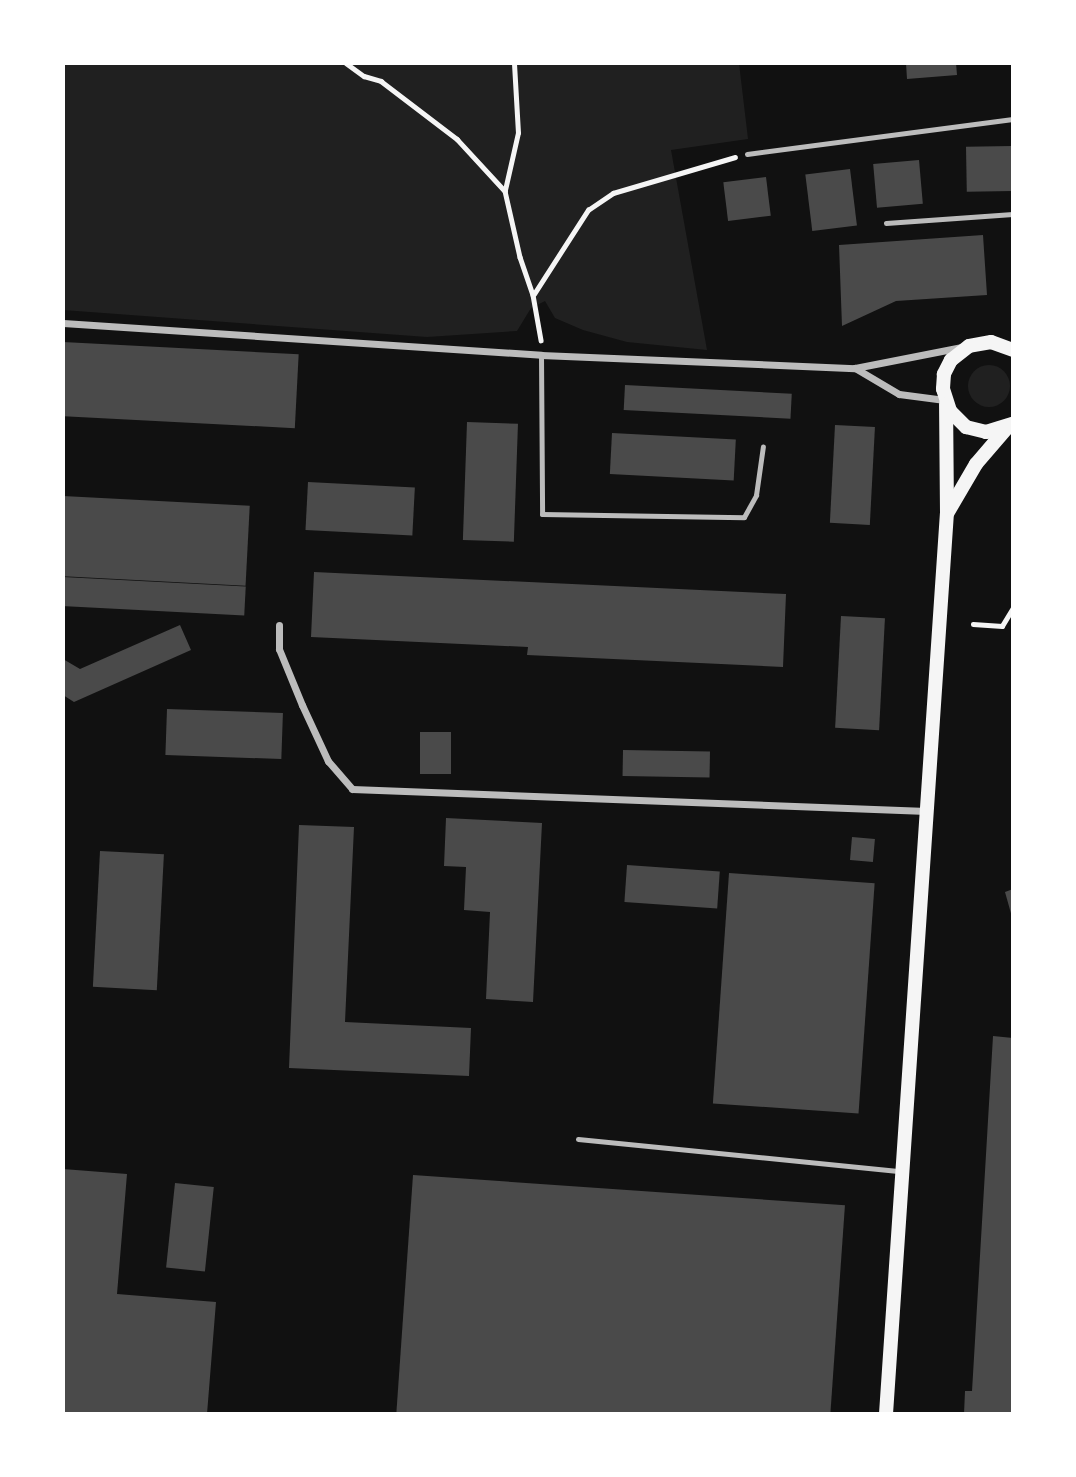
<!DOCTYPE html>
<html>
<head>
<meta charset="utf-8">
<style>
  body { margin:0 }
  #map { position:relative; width:1076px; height:1477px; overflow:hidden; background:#111; font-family:"Sofia Sans Condensed",sans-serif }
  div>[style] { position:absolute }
  .green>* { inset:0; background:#202020 }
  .round { border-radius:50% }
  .building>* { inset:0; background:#4a4a4a; transform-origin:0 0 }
  .path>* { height:4.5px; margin:-2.25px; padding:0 2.25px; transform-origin:2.25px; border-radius:2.25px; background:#f5f5f5 }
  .service>* { height:5px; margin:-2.5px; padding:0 2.5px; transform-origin:2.5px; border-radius:2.5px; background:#bcbcbc }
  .minor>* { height:7px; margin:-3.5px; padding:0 3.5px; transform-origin:3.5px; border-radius:3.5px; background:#bcbcbc }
  .secondary>* { height:14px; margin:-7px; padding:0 7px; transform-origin:7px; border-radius:7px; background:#f5f5f5 }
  span { translate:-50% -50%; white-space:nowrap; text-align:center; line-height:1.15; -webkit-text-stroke:5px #fff; paint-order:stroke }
  .frame { position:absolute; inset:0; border:65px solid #fff; pointer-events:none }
</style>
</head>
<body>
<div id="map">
  <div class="green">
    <i style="clip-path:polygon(63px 63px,739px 63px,748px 139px,671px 150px,707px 350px,627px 342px,583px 330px,555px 318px,545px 301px,531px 308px,517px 331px,427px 337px,63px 310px)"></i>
    <i class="round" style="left:968px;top:365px;width:42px;height:42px"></i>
  </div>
  <div class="building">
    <i style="clip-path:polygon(906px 63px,956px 63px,957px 75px,907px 79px)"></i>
    <i style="left:1012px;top:146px;width:45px;height:46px;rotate:89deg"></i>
    <i style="left:919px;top:160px;width:44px;height:46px;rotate:85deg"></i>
    <i style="left:850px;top:169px;width:57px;height:45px;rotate:83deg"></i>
    <i style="left:766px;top:177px;width:39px;height:43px;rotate:83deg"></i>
    <i style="clip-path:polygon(983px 235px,987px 295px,896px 301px,842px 326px,839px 245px)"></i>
    <i style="left:63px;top:342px;width:236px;height:74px;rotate:3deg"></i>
    <i style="left:625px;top:385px;width:167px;height:25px;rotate:3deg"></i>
    <i style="left:467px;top:422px;width:51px;height:118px;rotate:2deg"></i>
    <i style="left:835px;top:425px;width:40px;height:98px;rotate:3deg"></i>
    <i style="left:612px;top:433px;width:124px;height:41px;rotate:3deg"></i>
    <i style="left:308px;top:482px;width:107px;height:48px;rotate:3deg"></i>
    <i style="left:63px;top:496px;width:187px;height:80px;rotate:3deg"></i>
    <i style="clip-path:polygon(314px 572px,786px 594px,783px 667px,527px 655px,528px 647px,311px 637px)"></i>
    <i style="left:63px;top:577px;width:183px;height:29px;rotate:3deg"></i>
    <i style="left:841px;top:616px;width:44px;height:112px;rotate:3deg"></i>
    <i style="clip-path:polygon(180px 625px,191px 650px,74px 702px,63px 695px,63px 659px,80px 669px)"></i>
    <i style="left:167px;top:709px;width:116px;height:46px;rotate:2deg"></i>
    <i style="left:420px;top:732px;width:31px;height:42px"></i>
    <i style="left:623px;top:750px;width:87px;height:26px;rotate:1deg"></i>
    <i style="clip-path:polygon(446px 818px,542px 823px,533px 1002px,486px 999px,490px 912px,464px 910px,466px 867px,444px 866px)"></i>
    <i style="clip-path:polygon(299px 825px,354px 827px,345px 1022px,471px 1028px,469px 1076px,289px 1068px)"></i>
    <i style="left:852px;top:837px;width:23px;height:23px;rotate:5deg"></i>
    <i style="left:100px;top:851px;width:64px;height:136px;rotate:3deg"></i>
    <i style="left:627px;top:865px;width:93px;height:37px;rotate:4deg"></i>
    <i style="left:729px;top:873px;width:146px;height:231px;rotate:4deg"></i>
    <i style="clip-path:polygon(1013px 889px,1013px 917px,1012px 917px,1005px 892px)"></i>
    <i style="clip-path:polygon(993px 1036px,1013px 1038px,1013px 1414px,964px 1414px,965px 1391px,972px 1391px)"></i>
    <i style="clip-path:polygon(63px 1169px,127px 1174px,117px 1294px,216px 1302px,207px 1414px,63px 1414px)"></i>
    <i style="left:413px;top:1175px;width:433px;height:240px;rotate:4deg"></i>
    <i style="left:175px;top:1183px;width:39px;height:85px;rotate:6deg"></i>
  </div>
  <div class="path">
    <i style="left:346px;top:63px;width:22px;rotate:36deg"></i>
    <i style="left:364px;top:76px;width:18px;rotate:16deg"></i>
    <i style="left:381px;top:81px;width:96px;rotate:37.3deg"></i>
    <i style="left:457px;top:139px;width:71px;rotate:47.3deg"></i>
    <i style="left:505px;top:191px;width:68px;rotate:77.2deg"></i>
    <i style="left:520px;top:257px;width:40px;rotate:71.1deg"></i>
    <i style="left:533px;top:295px;width:46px;rotate:79.9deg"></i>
    <i style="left:505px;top:190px;width:58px;rotate:-77.2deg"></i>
    <i style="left:518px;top:133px;width:70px;rotate:-93.3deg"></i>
    <i style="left:534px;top:294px;width:100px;rotate:-57.3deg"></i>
    <i style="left:588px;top:210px;width:30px;rotate:-34deg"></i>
    <i style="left:613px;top:193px;width:127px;rotate:-16.4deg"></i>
    <i style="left:973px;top:624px;width:29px;rotate:4deg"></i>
    <i style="left:1002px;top:626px;width:21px;rotate:-59deg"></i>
  </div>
  <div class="service">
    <i style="left:747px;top:154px;width:268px;rotate:-7.5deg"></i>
    <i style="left:886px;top:223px;width:127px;rotate:-4.1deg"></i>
    <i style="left:541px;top:355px;width:159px;rotate:89.6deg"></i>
    <i style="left:542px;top:514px;width:202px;rotate:0.9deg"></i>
    <i style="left:744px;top:517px;width:25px;rotate:-61deg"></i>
    <i style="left:756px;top:495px;width:49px;rotate:-81.9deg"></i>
    <i style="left:578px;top:1139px;width:324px;rotate:5.7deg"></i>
  </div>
  <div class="minor">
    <i style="left:63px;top:323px;width:479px;rotate:3.8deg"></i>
    <i style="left:541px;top:355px;width:314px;rotate:2.4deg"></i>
    <i style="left:855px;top:368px;width:109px;rotate:-11.1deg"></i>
    <i style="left:855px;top:368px;width:51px;rotate:30.6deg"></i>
    <i style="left:899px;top:394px;width:46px;rotate:7.4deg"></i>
    <i style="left:279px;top:625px;width:24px;rotate:90deg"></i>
    <i style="left:279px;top:649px;width:61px;rotate:67.7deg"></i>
    <i style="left:302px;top:705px;width:62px;rotate:65.1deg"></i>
    <i style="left:328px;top:761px;width:37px;rotate:49deg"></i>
    <i style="left:352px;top:789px;width:575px;rotate:2.19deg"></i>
  </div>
  <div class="secondary">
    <i style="left:1013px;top:350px;width:23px;rotate:-160deg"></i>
    <i style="left:991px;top:342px;width:22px;rotate:170deg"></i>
    <i style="left:969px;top:346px;width:23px;rotate:142deg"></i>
    <i style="left:951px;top:360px;width:16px;rotate:117deg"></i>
    <i style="left:944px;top:374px;width:15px;rotate:94deg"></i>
    <i style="left:943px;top:389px;width:23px;rotate:72deg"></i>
    <i style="left:950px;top:411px;width:23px;rotate:45deg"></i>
    <i style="left:966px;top:427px;width:21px;rotate:14deg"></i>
    <i style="left:986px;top:432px;width:28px;rotate:-17deg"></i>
    <i style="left:948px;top:512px;width:56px;rotate:-59.7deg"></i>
    <i style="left:976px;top:464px;width:46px;rotate:-49.4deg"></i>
    <i style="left:886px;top:1414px;width:903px;rotate:-86.13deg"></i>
    <i style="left:947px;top:513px;width:109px;rotate:-90.5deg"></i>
  </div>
  <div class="frame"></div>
</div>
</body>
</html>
